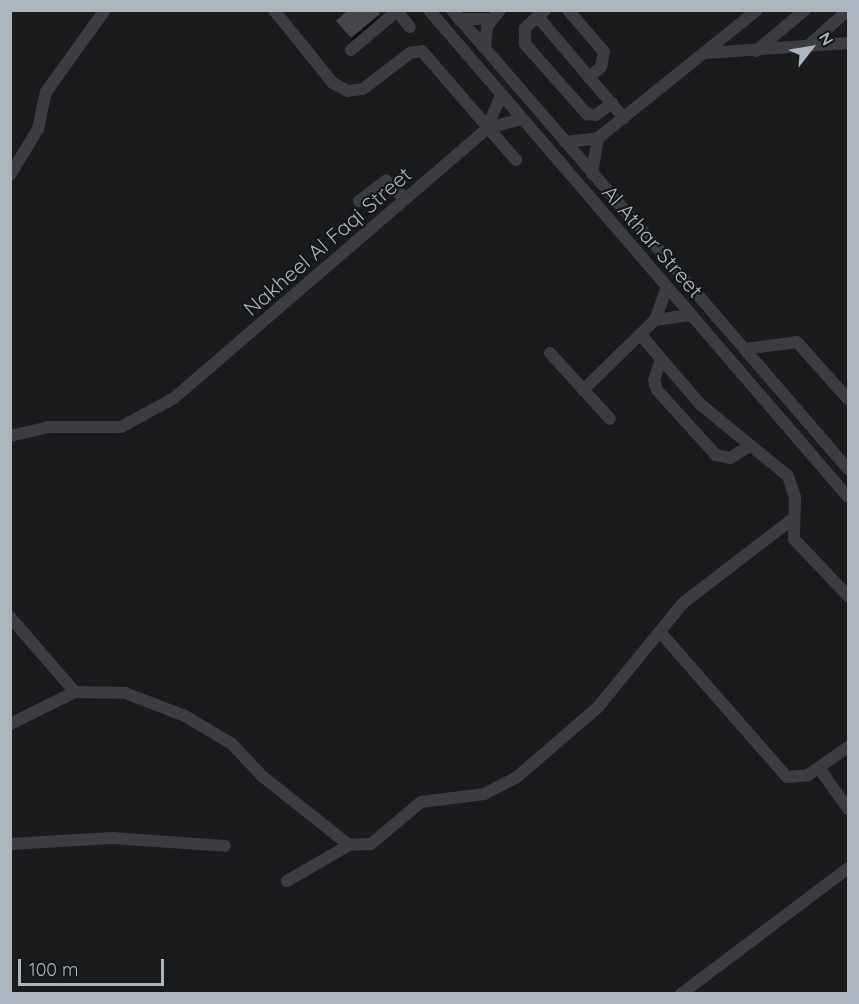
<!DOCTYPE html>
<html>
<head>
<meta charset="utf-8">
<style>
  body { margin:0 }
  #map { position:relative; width:859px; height:1004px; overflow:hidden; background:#1a1b1d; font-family:Quicksand,sans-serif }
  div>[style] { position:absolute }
  .shadow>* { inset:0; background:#0007 }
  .building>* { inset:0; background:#44464a }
  .minor>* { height:12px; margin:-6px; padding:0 6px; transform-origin:6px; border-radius:6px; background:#3b3d43 }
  span { translate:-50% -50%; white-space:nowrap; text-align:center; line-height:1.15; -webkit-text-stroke:4.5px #151618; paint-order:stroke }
  .street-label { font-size:21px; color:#acb4bd }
  .frame { position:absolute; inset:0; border:12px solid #acb4bd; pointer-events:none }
  .north { position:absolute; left:781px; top:18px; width:60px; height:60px; -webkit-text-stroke:4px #151618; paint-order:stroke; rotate:59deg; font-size:16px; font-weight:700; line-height:24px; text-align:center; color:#acb4bd }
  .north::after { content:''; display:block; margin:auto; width:21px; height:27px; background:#acb4bd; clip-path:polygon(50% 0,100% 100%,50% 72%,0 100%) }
  .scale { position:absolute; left:18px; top:959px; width:146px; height:27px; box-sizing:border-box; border:3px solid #acb4bd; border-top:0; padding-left:8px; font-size:18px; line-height:21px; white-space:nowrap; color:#acb4bd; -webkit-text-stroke:4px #151618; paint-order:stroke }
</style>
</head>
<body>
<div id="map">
  <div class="shadow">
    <i style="clip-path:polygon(379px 14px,382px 21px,356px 44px,338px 22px)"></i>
  </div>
  <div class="building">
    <i style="clip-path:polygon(348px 10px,378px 10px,380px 14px,351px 38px,336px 21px)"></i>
  </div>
  <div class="minor">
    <i style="left:274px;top:10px;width:94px;rotate:51.1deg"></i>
    <i style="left:333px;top:83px;width:17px;rotate:28deg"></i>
    <i style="left:348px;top:91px;width:15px;rotate:-8deg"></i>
    <i style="left:363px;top:89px;width:59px;rotate:-37.5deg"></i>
    <i style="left:410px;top:53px;width:12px;rotate:-9deg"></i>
    <i style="left:422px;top:51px;width:144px;rotate:49.2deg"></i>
    <i style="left:396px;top:10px;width:22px;rotate:51deg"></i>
    <i style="left:429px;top:10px;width:642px;rotate:49.29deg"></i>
    <i style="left:452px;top:10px;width:606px;rotate:49.21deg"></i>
    <i style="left:545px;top:10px;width:27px;rotate:138deg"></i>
    <i style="left:525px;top:28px;width:16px;rotate:90deg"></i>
    <i style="left:525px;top:44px;width:94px;rotate:48.5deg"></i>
    <i style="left:587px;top:114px;width:9px;rotate:6deg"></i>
    <i style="left:596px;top:115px;width:20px;rotate:-37deg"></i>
    <i style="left:568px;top:10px;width:55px;rotate:49.4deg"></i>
    <i style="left:604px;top:52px;width:15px;rotate:101deg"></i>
    <i style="left:601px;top:67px;width:16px;rotate:140deg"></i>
    <i style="left:538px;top:17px;width:133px;rotate:49.6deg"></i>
    <i style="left:459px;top:19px;width:32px"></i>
    <i style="left:807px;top:47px;width:55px;rotate:-42.1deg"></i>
    <i style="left:485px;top:49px;width:23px;rotate:-85deg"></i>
    <i style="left:487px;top:26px;width:21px;rotate:-51deg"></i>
    <i style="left:351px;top:50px;width:60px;rotate:-40.3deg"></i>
    <i style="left:756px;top:51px;width:64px;rotate:-39.9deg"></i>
    <i style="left:706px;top:53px;width:142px;rotate:-4deg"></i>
    <i style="left:488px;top:126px;width:34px;rotate:-67deg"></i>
    <i style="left:566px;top:142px;width:32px;rotate:-7deg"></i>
    <i style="left:598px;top:138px;width:204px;rotate:-38.8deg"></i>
    <i style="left:592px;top:174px;width:36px;rotate:-81deg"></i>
    <i style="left:10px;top:175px;width:54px;rotate:-58.7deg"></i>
    <i style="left:38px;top:129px;width:38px;rotate:-78deg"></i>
    <i style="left:46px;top:92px;width:101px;rotate:-54.3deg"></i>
    <i style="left:359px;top:201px;width:34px;rotate:-37deg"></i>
    <i style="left:386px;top:181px;width:26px;rotate:43deg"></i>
    <i style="left:655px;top:320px;width:35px;rotate:-8deg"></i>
    <i style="left:640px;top:334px;width:92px;rotate:49.4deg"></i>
    <i style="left:700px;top:404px;width:114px;rotate:39.3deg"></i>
    <i style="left:788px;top:476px;width:22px;rotate:72deg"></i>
    <i style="left:795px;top:497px;width:42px;rotate:91.4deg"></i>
    <i style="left:794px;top:539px;width:79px;rotate:46.5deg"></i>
    <i style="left:746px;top:349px;width:51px;rotate:-7.8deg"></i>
    <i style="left:797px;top:342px;width:76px;rotate:48.2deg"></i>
    <i style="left:550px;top:353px;width:89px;rotate:47.7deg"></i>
    <i style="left:661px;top:359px;width:22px;rotate:108deg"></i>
    <i style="left:654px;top:380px;width:10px;rotate:73deg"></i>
    <i style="left:657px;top:390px;width:88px;rotate:47.8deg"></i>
    <i style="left:716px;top:455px;width:14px;rotate:12deg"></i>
    <i style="left:730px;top:458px;width:23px;rotate:-31deg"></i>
    <i style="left:583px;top:390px;width:100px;rotate:-44.2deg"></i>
    <i style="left:655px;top:320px;width:35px;rotate:-70deg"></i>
    <i style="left:10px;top:436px;width:39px;rotate:-13deg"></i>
    <i style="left:48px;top:427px;width:73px"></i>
    <i style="left:121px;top:427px;width:60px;rotate:-28.7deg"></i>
    <i style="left:174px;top:398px;width:414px;rotate:-40.7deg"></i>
    <i style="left:488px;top:128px;width:34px;rotate:-15deg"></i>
    <i style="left:10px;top:617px;width:99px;rotate:49.1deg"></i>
    <i style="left:75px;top:692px;width:50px;rotate:1.1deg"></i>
    <i style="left:125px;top:693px;width:64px;rotate:21deg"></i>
    <i style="left:185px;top:716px;width:55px;rotate:30.8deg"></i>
    <i style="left:232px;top:744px;width:44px;rotate:46.8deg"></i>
    <i style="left:262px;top:776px;width:111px;rotate:38.4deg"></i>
    <i style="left:660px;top:632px;width:193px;rotate:48.8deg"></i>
    <i style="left:787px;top:777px;width:21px;rotate:-5deg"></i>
    <i style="left:808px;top:775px;width:49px;rotate:-35deg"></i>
    <i style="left:10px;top:724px;width:72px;rotate:-26.2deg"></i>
    <i style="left:819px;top:768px;width:50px;rotate:54.7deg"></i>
    <i style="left:10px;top:844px;width:102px;rotate:-3.4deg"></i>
    <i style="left:112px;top:838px;width:113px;rotate:4deg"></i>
    <i style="left:287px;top:881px;width:72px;rotate:-30.1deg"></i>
    <i style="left:349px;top:845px;width:22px;rotate:-3deg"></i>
    <i style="left:371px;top:844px;width:65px;rotate:-40deg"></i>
    <i style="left:421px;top:802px;width:64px;rotate:-7.2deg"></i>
    <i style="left:484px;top:794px;width:37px;rotate:-27deg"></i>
    <i style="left:517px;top:777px;width:107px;rotate:-40.8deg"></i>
    <i style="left:598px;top:707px;width:134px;rotate:-50.7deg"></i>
    <i style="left:683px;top:603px;width:135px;rotate:-37.5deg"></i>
    <i style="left:681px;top:994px;width:209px;rotate:-37deg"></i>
  </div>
  <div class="street-label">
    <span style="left:327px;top:241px;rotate:-41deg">Nakheel Al Faqi Street</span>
    <span style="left:653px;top:241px;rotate:49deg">Al Athar Street</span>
  </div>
  <div class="frame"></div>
  <div class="north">N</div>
  <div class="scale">100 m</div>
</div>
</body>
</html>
